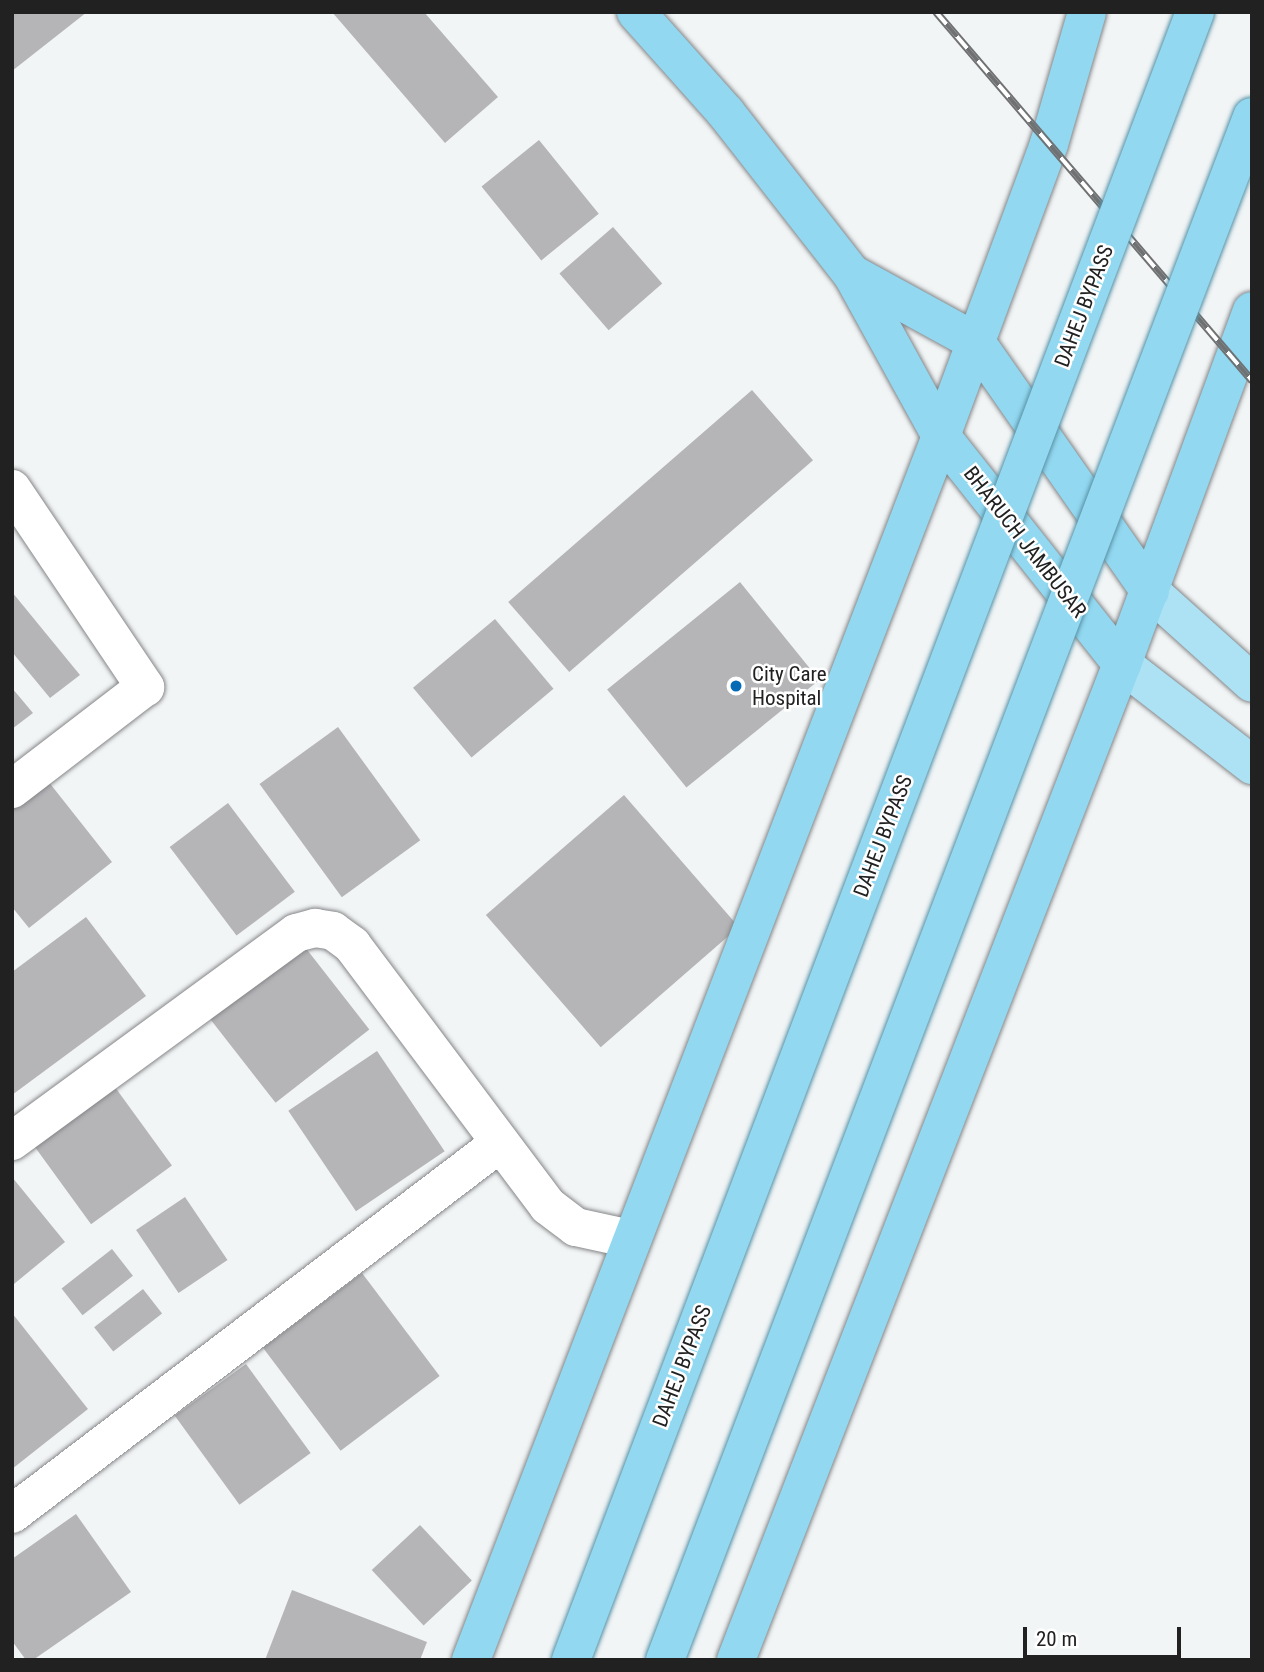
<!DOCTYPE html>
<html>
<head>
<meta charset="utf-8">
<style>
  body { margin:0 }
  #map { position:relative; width:1264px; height:1672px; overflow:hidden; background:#f2f5f6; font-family:"Roboto Condensed",sans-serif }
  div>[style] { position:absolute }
  .building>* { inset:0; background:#b5b5b8; transform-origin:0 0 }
  .roads { filter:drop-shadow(0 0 2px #858688) drop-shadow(0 0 2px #858688) }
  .minor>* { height:38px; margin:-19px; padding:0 19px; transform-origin:19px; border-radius:19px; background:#fff }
  .primary>* { height:38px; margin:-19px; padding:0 19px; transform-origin:19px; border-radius:19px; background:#ade2f4 }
  .trunk>* { height:38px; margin:-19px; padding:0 19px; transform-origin:19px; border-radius:19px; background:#92d8f0 }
  .rail>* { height:8px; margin-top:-4px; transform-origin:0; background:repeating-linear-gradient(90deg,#fff 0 16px,#6f7172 0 32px); box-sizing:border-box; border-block:2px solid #6f7172 }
  .bridges { filter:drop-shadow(0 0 2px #5891a5) drop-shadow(0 0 2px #5891a5) }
  .trunk-bridge>* { height:38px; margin:-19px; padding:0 19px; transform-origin:19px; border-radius:19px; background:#92d8f0 }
  .dots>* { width:19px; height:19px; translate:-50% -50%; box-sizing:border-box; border:4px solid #fff; border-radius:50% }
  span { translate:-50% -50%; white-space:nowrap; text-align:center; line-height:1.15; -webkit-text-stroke:5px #fff; paint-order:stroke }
  .street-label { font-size:21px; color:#212122 }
  .poi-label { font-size:21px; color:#212122 }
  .left { translate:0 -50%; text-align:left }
  .frame { position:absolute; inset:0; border:14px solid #212122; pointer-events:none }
  .scale { position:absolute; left:1023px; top:1627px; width:158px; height:32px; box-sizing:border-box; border:4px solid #212122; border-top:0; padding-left:9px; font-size:21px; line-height:24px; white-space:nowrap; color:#212122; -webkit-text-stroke:5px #fff; paint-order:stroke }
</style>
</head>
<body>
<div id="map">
  <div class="building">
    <i style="clip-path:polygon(12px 12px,87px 12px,12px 71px)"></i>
    <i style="clip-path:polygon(332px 12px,424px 12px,498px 97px,445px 143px)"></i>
    <i style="left:539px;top:140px;width:95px;height:74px;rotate:51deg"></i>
    <i style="left:613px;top:227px;width:75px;height:71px;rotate:49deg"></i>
    <i style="left:752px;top:390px;width:93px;height:323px;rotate:49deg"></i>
    <i style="left:740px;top:582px;width:126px;height:171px;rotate:51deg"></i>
    <i style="clip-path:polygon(12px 592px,80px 675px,50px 698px,12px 652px)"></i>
    <i style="left:495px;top:619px;width:91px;height:107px;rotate:50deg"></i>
    <i style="clip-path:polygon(12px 688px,33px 713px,12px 729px)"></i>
    <i style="left:338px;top:727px;width:140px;height:97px;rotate:54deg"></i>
    <i style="clip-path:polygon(48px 781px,112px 862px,29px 928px,12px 907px,12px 808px)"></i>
    <i style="left:624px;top:795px;width:175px;height:183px;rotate:49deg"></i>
    <i style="left:228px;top:803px;width:111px;height:73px;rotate:53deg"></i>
    <i style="clip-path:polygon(86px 917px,146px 996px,12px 1095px,12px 972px)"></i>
    <i style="left:301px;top:942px;width:111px;height:119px;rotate:52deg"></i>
    <i style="left:377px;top:1051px;width:121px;height:107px;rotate:56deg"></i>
    <i style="left:112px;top:1083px;width:102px;height:100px;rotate:54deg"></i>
    <i style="clip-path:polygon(12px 1177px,65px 1242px,14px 1284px,12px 1282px)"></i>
    <i style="left:185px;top:1197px;width:76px;height:59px;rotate:56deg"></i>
    <i style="left:112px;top:1249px;width:34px;height:64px;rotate:52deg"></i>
    <i style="left:362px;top:1273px;width:129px;height:124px;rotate:53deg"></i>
    <i style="left:143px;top:1289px;width:31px;height:62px;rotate:52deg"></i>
    <i style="clip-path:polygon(12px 1313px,88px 1409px,12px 1469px)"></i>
    <i style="left:246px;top:1364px;width:110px;height:88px;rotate:54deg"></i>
    <i style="clip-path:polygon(76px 1514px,131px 1592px,33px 1660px,26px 1660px,12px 1641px,12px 1559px)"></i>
    <i style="left:420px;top:1525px;width:76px;height:66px;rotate:47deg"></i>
    <i style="clip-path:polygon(292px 1590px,427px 1642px,420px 1660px,265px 1660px)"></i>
  </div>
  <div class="roads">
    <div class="minor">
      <i style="left:12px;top:489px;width:239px;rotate:56.1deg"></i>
      <i style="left:145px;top:687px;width:168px;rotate:142.5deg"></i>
      <i style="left:12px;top:1141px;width:352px;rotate:-36.2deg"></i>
      <i style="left:296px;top:933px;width:20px;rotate:-15deg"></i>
      <i style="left:315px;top:928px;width:18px;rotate:9deg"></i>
      <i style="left:333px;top:931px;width:24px;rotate:36deg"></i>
      <i style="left:352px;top:945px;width:326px;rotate:53.1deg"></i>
      <i style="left:548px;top:1206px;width:35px;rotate:37deg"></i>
      <i style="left:576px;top:1227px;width:56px;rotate:12.3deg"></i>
      <i style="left:12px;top:1514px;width:613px;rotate:-37.24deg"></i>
    </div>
    <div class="primary">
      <i style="left:1150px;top:591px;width:137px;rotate:42deg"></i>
      <i style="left:1122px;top:664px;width:165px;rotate:37.8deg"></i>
    </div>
    <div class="trunk">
      <i style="left:636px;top:12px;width:135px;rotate:48.3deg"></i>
      <i style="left:726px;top:113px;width:204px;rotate:52deg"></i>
      <i style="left:852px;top:274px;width:185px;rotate:61.2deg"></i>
      <i style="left:941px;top:436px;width:291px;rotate:51.6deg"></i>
      <i style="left:852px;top:274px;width:141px;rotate:28.7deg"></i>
      <i style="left:976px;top:342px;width:304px;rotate:55.1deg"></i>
      <i style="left:471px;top:1660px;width:1311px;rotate:-68.99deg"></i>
      <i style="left:941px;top:436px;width:311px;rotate:-69.7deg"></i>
      <i style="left:1049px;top:144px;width:137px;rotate:-73.9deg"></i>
      <i style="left:736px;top:1660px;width:1068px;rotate:-68.82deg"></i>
      <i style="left:1122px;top:664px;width:376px;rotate:-69.8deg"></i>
    </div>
  </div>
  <div class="rail">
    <i style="left:936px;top:12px;width:486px;rotate:49.4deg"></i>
  </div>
  <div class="bridges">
    <div class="trunk-bridge">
      <i style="left:571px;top:1660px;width:1762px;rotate:-69.26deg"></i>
      <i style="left:665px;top:1660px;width:1651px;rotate:-69.17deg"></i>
    </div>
  </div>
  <div class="dots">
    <i style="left:736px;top:686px;background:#046ab6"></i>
  </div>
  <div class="street-label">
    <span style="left:1084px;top:306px;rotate:-69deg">DAHEJ BYPASS</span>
    <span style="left:1025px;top:542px;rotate:52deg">BHARUCH JAMBUSAR</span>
    <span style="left:883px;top:836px;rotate:-69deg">DAHEJ BYPASS</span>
    <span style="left:682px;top:1366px;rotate:-69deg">DAHEJ BYPASS</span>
  </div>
  <div class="poi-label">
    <span class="left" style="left:752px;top:686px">City Care<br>Hospital</span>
  </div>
  <div class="frame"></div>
  <div class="scale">20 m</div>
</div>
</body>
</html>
